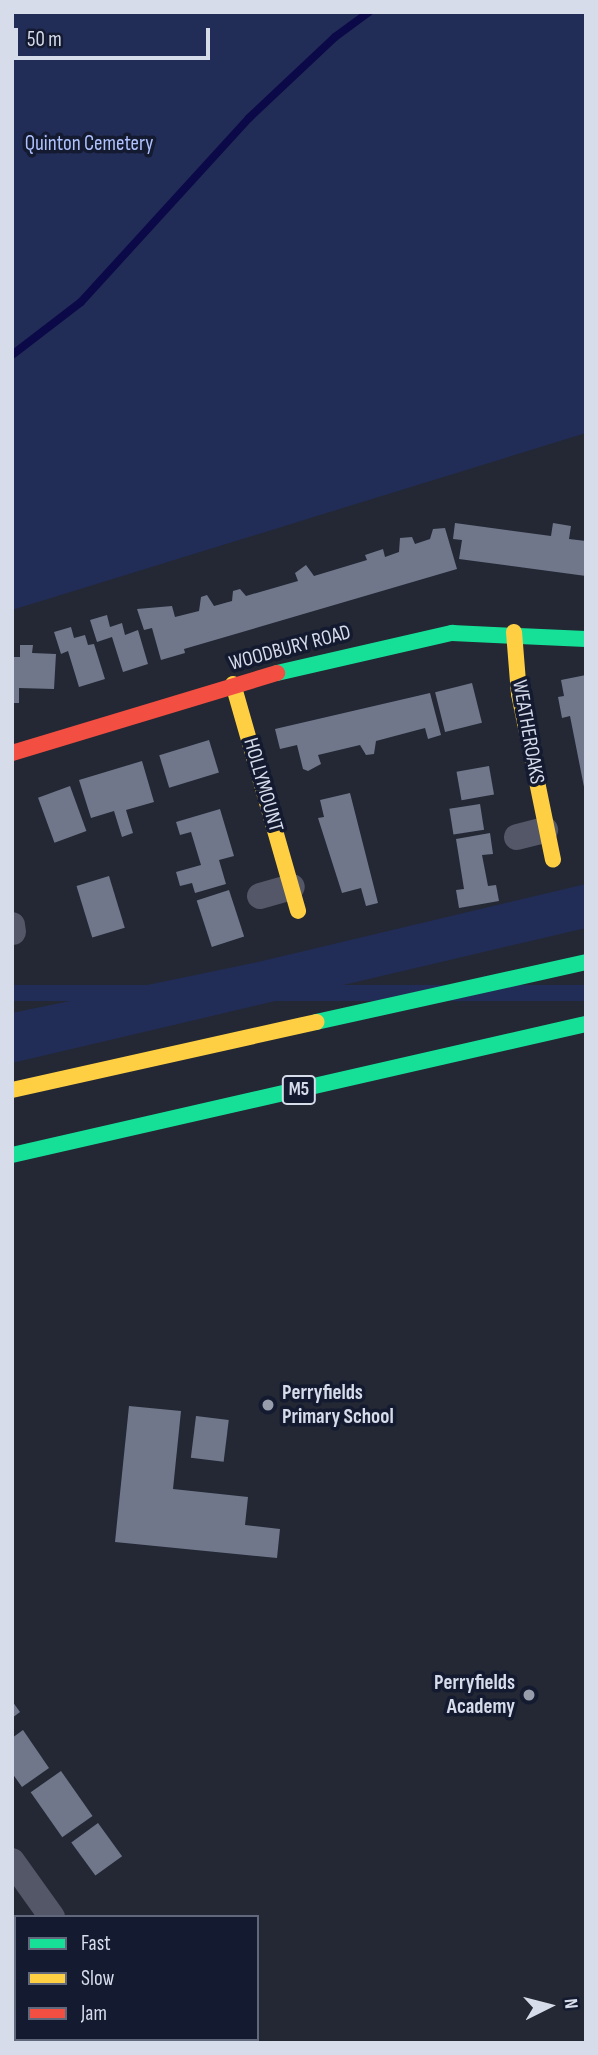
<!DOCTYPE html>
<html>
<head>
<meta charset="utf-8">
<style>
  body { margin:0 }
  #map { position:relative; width:598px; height:2055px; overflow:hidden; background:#232834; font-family:"Sofia Sans Condensed",sans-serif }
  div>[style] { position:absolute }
  .green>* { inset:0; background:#222d57; transform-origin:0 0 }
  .stream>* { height:8px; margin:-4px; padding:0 4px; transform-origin:4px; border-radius:4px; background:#0b0948 }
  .building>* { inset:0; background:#70778b; transform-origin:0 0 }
  .street>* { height:26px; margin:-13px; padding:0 13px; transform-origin:13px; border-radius:13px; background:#535767 }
  .fast>* { height:16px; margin:-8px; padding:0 8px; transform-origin:8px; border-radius:8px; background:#16e098 }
  .slow>* { height:16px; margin:-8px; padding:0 8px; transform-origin:8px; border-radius:8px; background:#ffcf43 }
  .jam>* { height:16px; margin:-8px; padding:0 8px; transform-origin:8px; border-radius:8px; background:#f24e42 }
  .dots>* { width:19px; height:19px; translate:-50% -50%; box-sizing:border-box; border:4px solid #141a30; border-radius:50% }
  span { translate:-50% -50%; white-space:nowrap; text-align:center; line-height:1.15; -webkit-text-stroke:7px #141a30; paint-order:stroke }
  .shield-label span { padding:2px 5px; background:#141a30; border:2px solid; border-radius:5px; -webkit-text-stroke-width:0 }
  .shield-label { font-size:19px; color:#d7dceb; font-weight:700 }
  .park-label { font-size:21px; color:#afc2fe }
  .street-label { font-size:21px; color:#d7dceb }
  .poi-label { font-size:21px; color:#d7dceb; font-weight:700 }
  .left { translate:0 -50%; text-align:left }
  .right { translate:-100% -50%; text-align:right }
  .frame { position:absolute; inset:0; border:14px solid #d7dceb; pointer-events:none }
  .legend { position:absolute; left:14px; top:1915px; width:245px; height:126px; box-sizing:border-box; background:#141a30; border:2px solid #62687b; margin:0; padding:9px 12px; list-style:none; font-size:21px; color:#d7dceb }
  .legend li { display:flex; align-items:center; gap:14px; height:35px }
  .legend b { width:35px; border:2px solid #62687b }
  .north { position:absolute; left:514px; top:1971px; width:70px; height:70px; -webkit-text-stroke:5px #141a30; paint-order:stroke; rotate:84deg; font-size:19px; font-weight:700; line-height:28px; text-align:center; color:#d7dceb }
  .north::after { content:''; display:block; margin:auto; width:24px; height:32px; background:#d7dceb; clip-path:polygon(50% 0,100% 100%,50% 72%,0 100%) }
  .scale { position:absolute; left:14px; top:28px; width:196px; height:32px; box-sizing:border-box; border:4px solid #d7dceb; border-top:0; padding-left:9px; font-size:21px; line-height:24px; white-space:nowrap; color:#d7dceb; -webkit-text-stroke:5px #141a30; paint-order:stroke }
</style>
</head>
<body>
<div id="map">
  <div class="green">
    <i style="clip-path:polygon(12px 12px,586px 12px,586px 433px,12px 610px)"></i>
    <i style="clip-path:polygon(586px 884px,586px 928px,12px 1063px,12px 1013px,258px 962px)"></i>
    <i style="left:586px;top:985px;width:16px;height:590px;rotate:90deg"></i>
  </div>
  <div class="stream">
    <i style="left:12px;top:355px;width:87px;rotate:-37.5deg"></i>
    <i style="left:81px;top:302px;width:249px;rotate:-47.6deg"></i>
    <i style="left:249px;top:118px;width:118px;rotate:-43.3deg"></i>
    <i style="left:335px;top:37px;width:42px;rotate:-36.3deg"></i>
  </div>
  <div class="building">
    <i style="clip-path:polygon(455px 523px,551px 536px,553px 523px,571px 526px,569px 539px,586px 541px,586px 576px,459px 559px,462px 540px,453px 539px)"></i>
    <i style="clip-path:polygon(445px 528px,457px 569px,184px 649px,185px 653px,161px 660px,152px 628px,144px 630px,137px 609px,172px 606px,175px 617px,199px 611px,201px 597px,207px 595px,214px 606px,232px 601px,233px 591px,240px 589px,246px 596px,298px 581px,295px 573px,306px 565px,314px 576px,367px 560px,365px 555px,383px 549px,385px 557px,399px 552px,400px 538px,412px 537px,415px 544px,430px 539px,433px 529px)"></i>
    <i style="clip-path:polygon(107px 615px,110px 627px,122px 623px,125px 635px,138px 630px,148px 664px,123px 672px,112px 637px,97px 642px,90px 620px)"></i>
    <i style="clip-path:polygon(71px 627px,74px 638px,85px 635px,88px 645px,94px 644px,105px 679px,79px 687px,68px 651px,61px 654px,54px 632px)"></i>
    <i style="clip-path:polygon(20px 645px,33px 645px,32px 653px,56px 654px,54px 689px,19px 688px,19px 703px,12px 703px,12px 657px,20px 657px)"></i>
    <i style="clip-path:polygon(586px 675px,586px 792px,585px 792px,570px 716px,562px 718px,558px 697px,564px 696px,561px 680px)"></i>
    <i style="left:472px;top:683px;width:41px;height:38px;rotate:76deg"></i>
    <i style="clip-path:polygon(430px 693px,441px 735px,428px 739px,425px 728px,376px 741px,374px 754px,366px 755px,360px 745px,318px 755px,321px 764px,308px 771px,303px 769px,297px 745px,280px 749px,275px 729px)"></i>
    <i style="left:209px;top:740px;width:34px;height:52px;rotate:73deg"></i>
    <i style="clip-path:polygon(142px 761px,154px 802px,126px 810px,133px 833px,122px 837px,114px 811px,91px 818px,79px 780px)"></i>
    <i style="left:489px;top:766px;width:29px;height:33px;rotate:80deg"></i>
    <i style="left:70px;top:786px;width:48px;height:34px;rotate:70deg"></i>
    <i style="clip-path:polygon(350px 793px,378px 903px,366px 906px,361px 888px,342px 893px,318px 818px,324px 817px,320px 800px)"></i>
    <i style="left:480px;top:804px;width:26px;height:31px;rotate:81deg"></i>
    <i style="clip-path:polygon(220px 809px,234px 856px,219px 860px,226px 884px,195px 893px,192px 883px,180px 886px,176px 872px,201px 865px,191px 832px,180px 835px,176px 822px)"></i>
    <i style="clip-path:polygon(490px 833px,493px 854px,482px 855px,488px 886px,496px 885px,499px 901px,459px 908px,456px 890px,464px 889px,456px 839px)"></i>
    <i style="left:109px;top:876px;width:54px;height:34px;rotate:73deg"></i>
    <i style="left:229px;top:890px;width:49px;height:34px;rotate:72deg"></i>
    <i style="clip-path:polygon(129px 1406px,181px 1411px,173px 1489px,248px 1497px,245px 1525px,280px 1529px,277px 1558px,115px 1542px)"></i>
    <i style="left:196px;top:1416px;width:33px;height:42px;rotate:7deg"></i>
    <i style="clip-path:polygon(12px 1701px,20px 1712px,12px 1718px)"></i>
    <i style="clip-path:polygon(23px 1730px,49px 1768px,22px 1787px,12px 1773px,12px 1738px)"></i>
    <i style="left:61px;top:1771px;width:55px;height:37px;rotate:55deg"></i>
    <i style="left:98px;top:1823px;width:41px;height:33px;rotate:54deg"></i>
    <i style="clip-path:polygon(12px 1964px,16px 1969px,12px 2007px)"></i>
    <i style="clip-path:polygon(25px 2039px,56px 2039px,51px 2043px)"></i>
    <i style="clip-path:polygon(199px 2039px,222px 2039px,217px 2043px)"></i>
  </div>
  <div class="street">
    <i style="left:517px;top:837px;width:29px;rotate:-14deg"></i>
    <i style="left:260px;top:896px;width:33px;rotate:-16deg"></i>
    <i style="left:12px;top:925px;width:7px;rotate:82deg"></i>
    <i style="left:12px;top:1861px;width:69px;rotate:54.5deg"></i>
    <i style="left:139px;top:2039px;width:5px;rotate:53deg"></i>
  </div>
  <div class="fast">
    <i style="left:277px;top:673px;width:180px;rotate:-12.9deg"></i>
    <i style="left:452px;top:633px;width:134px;rotate:2.6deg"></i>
    <i style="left:316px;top:1022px;width:277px;rotate:-12.5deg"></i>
    <i style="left:12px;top:1155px;width:589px;rotate:-12.86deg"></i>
  </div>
  <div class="slow">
    <i style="left:514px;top:632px;width:62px;rotate:85.4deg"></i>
    <i style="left:519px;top:694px;width:169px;rotate:78.4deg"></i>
    <i style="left:233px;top:684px;width:236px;rotate:74deg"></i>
    <i style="left:12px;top:1090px;width:312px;rotate:-12.6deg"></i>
  </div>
  <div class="jam">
    <i style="left:12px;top:753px;width:277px;rotate:-16.8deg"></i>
  </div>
  <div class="dots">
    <i style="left:268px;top:1405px;background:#989dab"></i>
    <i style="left:529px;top:1695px;background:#989dab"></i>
  </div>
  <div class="shield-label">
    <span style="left:299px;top:1090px">M5</span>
  </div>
  <div class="park-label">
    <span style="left:89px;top:144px">Quinton Cemetery</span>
  </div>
  <div class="street-label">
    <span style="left:290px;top:648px;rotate:-15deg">WOODBURY ROAD</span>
    <span style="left:528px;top:732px;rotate:80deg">WEATHEROAKS</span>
    <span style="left:263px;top:785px;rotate:74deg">HOLLYMOUNT</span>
  </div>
  <div class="poi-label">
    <span class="left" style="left:282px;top:1405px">Perryfields<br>Primary School</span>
    <span class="right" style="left:515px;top:1695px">Perryfields<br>Academy</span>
  </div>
  <div class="frame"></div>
  <ul class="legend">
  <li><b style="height:9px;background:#16e098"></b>Fast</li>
  <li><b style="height:9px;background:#ffcf43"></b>Slow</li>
  <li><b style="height:9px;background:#f24e42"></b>Jam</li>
  </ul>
  <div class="north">N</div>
  <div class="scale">50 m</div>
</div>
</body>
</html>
